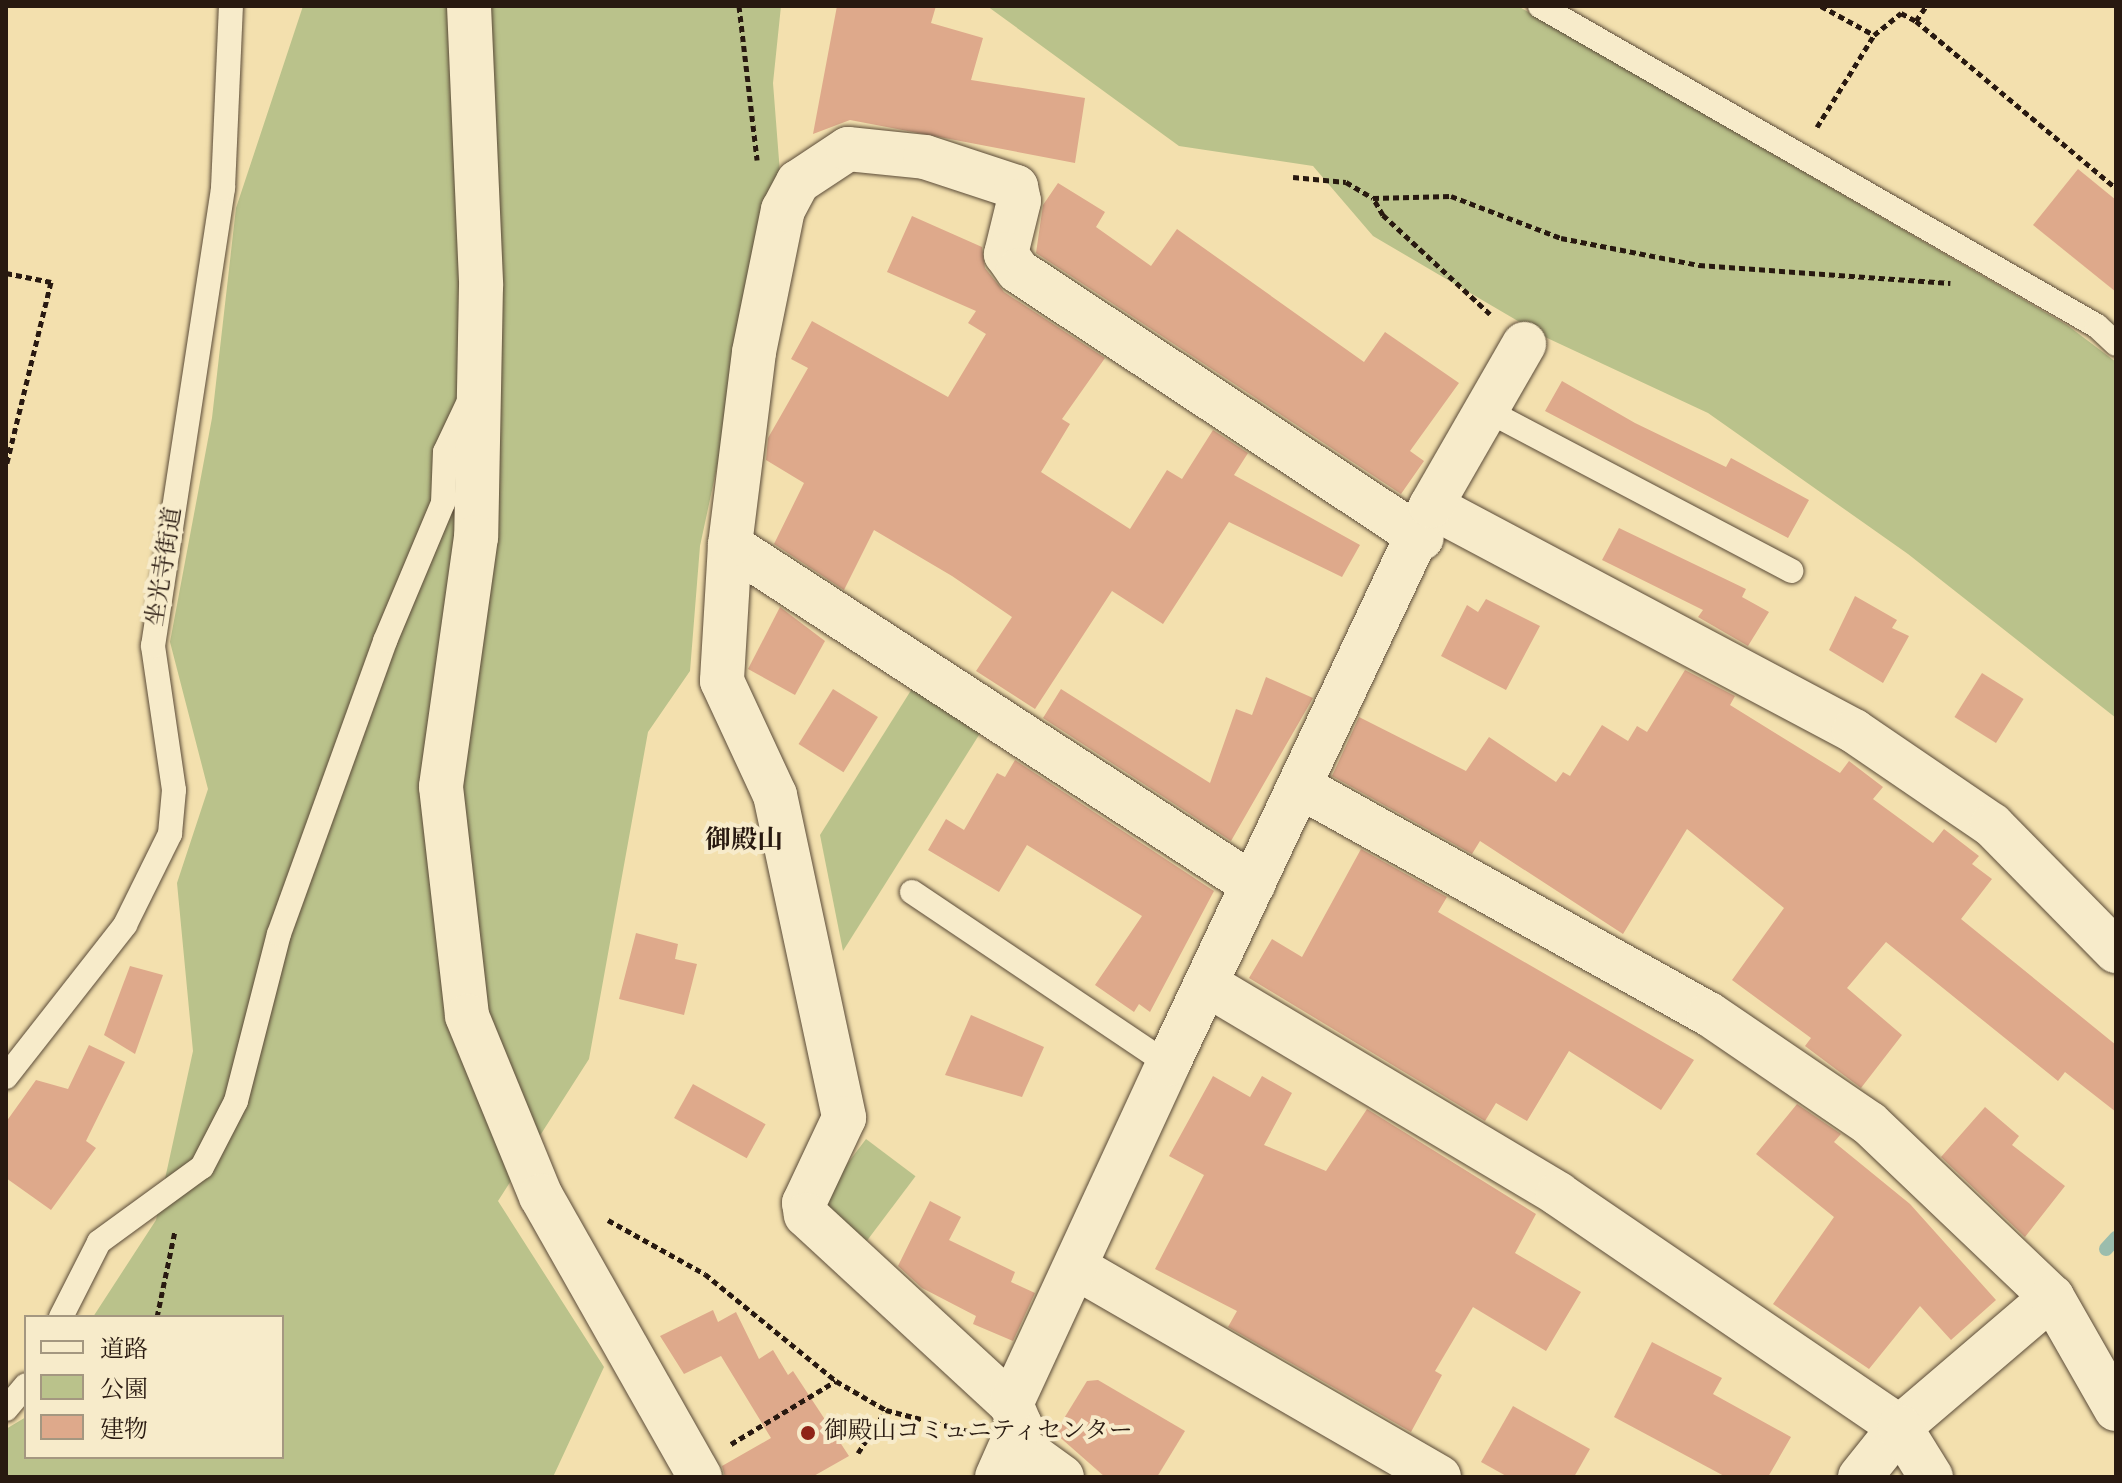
<!DOCTYPE html>
<html>
<head>
<meta charset="utf-8">
<style>
  body { margin:0 }
  #map { position:relative; width:2122px; height:1483px; overflow:hidden; background:#f3e0ae; font-family:"Old Standard TT","Noto Serif JP",serif }
  div>[style] { position:absolute }
  .green>* { inset:0; background:#bac28b; transform-origin:0 0 }
  .stream>* { height:14px; margin:-7px; padding:0 7px; transform-origin:7px; border-radius:7px; background:#9bbdad }
  .building>* { inset:0; background:#dea98b; transform-origin:0 0 }
  .path>* { height:5px; margin-top:-2.5px; transform-origin:0; background:repeating-linear-gradient(90deg,#281910 0 6px,transparent 0 10px) }
  .roads { filter:drop-shadow(0 0 2px #5b4b38) drop-shadow(0 0 2px #5b4b38) }
  .service>* { height:24px; margin:-12px; padding:0 12px; transform-origin:12px; border-radius:12px; background:#f7ebca }
  .minor>* { height:44px; margin:-22px; padding:0 22px; transform-origin:22px; border-radius:22px; background:#f7ebca }
  .dots>* { width:22px; height:22px; translate:-50% -50%; box-sizing:border-box; border:4px solid #f7ebca; border-radius:50% }
  span { translate:-50% -50%; white-space:nowrap; text-align:center; line-height:1.15; -webkit-text-stroke:8px #f7ebca; paint-order:stroke }
  .street-label { font-size:24px; color:#281910 }
  .poi-label { font-size:24px; color:#281910 }
  .left { translate:0 -50%; text-align:left }
  .neighbourhood-label { font-size:26px; color:#281910; font-weight:700 }
  .frame { position:absolute; inset:0; border:8px solid #281910; pointer-events:none }
  .legend { position:absolute; left:24px; top:1315px; width:260px; height:144px; box-sizing:border-box; background:#f7ebca; border:2px solid #a49780; margin:0; padding:10px 14px; list-style:none; font-size:24px; color:#281910 }
  .legend li { display:flex; align-items:center; gap:16px; height:40px }
  .legend b { width:40px; border:2px solid #a49780 }
</style>
</head>
<body>
<div id="map">
  <div class="green">
    <i style="clip-path:polygon(303px 6px,781px 6px,773px 83px,780px 173px,700px 546px,690px 671px,648px 732px,589px 1059px,498px 1201px,604px 1367px,553px 1477px,6px 1477px,6px 1429px,26px 1417px,26px 1457px,282px 1457px,282px 1317px,93px 1317px,156px 1220px,193px 1051px,177px 883px,208px 789px,170px 642px,212px 418px,236px 208px)"></i>
    <i style="clip-path:polygon(987px 6px,1518px 6px,2067px 325px,2116px 362px,2116px 718px,1908px 554px,1708px 413px,1545px 337px,1373px 236px,1313px 166px,1179px 146px)"></i>
    <i style="clip-path:polygon(915px 684px,984px 727px,843px 951px,820px 835px)"></i>
    <i style="left:866px;top:1139px;width:62px;height:87px;rotate:37deg"></i>
  </div>
  <div class="stream">
    <i style="left:2106px;top:1249px;width:15px;rotate:-48deg"></i>
  </div>
  <div class="building">
    <i style="clip-path:polygon(837px 6px,936px 6px,931px 23px,983px 38px,971px 80px,1085px 98px,1075px 163px,850px 120px,813px 134px)"></i>
    <i style="clip-path:polygon(2078px 169px,2116px 200px,2116px 292px,2033px 225px)"></i>
    <i style="clip-path:polygon(1058px 183px,1105px 212px,1096px 227px,1151px 266px,1177px 229px,1364px 362px,1385px 332px,1459px 383px,1410px 451px,1424px 461px,1401px 494px,1036px 253px,1043px 205px)"></i>
    <i style="clip-path:polygon(912px 216px,982px 247px,985px 268px,1004px 292px,1105px 358px,1062px 419px,1070px 424px,1041px 472px,1130px 529px,1167px 470px,1182px 479px,1213px 430px,1248px 453px,1234px 475px,1360px 545px,1342px 577px,1229px 522px,1163px 624px,1112px 591px,1035px 709px,976px 671px,1012px 617px,952px 576px,874px 530px,844px 590px,774px 544px,804px 483px,766px 460px,768px 438px,808px 368px,791px 359px,812px 321px,948px 397px,986px 334px,968px 323px,976px 311px,887px 272px)"></i>
    <i style="clip-path:polygon(1562px 381px,1635px 423px,1726px 467px,1731px 458px,1809px 500px,1788px 538px,1545px 411px)"></i>
    <i style="clip-path:polygon(1619px 528px,1746px 589px,1742px 597px,1769px 612px,1748px 646px,1698px 617px,1703px 610px,1602px 560px)"></i>
    <i style="clip-path:polygon(1855px 596px,1897px 620px,1892px 628px,1909px 636px,1883px 683px,1829px 650px)"></i>
    <i style="clip-path:polygon(1486px 599px,1540px 626px,1506px 690px,1441px 656px,1467px 605px,1478px 612px)"></i>
    <i style="clip-path:polygon(780px 607px,825px 641px,795px 695px,748px 669px)"></i>
    <i style="clip-path:polygon(1685px 670px,1735px 696px,1730px 705px,1840px 773px,1849px 761px,1883px 787px,1873px 799px,1933px 843px,1944px 829px,1979px 856px,1972px 864px,1992px 879px,1961px 919px,2116px 1045px,2116px 1112px,2065px 1072px,2058px 1081px,1886px 942px,1847px 988px,1902px 1035px,1861px 1088px,1805px 1046px,1811px 1038px,1732px 980px,1784px 908px,1687px 829px,1623px 934px,1480px 841px,1472px 854px,1332px 776px,1359px 717px,1466px 771px,1489px 737px,1556px 782px,1563px 772px,1570px 776px,1602px 725px,1628px 741px,1637px 726px,1647px 732px)"></i>
    <i style="left:1982px;top:673px;width:49px;height:52px;rotate:32deg"></i>
    <i style="clip-path:polygon(1266px 677px,1313px 698px,1231px 841px,1043px 718px,1061px 689px,1210px 783px,1236px 709px,1252px 715px)"></i>
    <i style="left:833px;top:689px;width:53px;height:65px;rotate:32deg"></i>
    <i style="clip-path:polygon(1015px 760px,1214px 891px,1150px 1012px,1139px 1004px,1134px 1012px,1095px 985px,1142px 916px,1027px 845px,999px 892px,928px 850px,946px 819px,964px 830px,997px 773px,1005px 777px)"></i>
    <i style="clip-path:polygon(1361px 849px,1447px 897px,1438px 912px,1694px 1060px,1661px 1110px,1569px 1051px,1527px 1121px,1496px 1103px,1485px 1121px,1249px 978px,1272px 939px,1302px 957px)"></i>
    <i style="clip-path:polygon(636px 933px,678px 944px,675px 959px,697px 964px,684px 1015px,619px 999px)"></i>
    <i style="clip-path:polygon(130px 966px,163px 975px,135px 1054px,104px 1035px)"></i>
    <i style="clip-path:polygon(971px 1015px,1044px 1047px,1022px 1097px,945px 1075px)"></i>
    <i style="clip-path:polygon(89px 1045px,125px 1062px,86px 1141px,96px 1148px,51px 1210px,6px 1178px,6px 1122px,36px 1080px,68px 1089px)"></i>
    <i style="clip-path:polygon(1213px 1076px,1250px 1097px,1262px 1076px,1292px 1093px,1264px 1145px,1326px 1171px,1367px 1109px,1536px 1214px,1515px 1253px,1581px 1292px,1546px 1351px,1473px 1307px,1435px 1371px,1442px 1375px,1411px 1432px,1228px 1327px,1237px 1311px,1155px 1269px,1204px 1175px,1169px 1156px)"></i>
    <i style="left:693px;top:1084px;width:83px;height:39px;rotate:29deg"></i>
    <i style="clip-path:polygon(1797px 1104px,1841px 1134px,1834px 1142px,1910px 1204px,1996px 1300px,1951px 1340px,1920px 1306px,1869px 1369px,1773px 1304px,1834px 1217px,1756px 1154px)"></i>
    <i style="clip-path:polygon(1985px 1107px,2019px 1136px,2012px 1145px,2065px 1186px,2025px 1237px,1941px 1157px)"></i>
    <i style="clip-path:polygon(930px 1201px,961px 1217px,949px 1240px,1015px 1272px,1011px 1282px,1035px 1293px,1013px 1341px,973px 1324px,976px 1316px,922px 1288px,898px 1266px)"></i>
    <i style="clip-path:polygon(713px 1310px,718px 1322px,736px 1312px,759px 1359px,773px 1350px,788px 1375px,793px 1371px,849px 1456px,812px 1477px,725px 1477px,722px 1466px,771px 1438px,721px 1356px,684px 1374px,660px 1336px)"></i>
    <i style="clip-path:polygon(1652px 1342px,1722px 1378px,1713px 1394px,1791px 1437px,1768px 1477px,1726px 1477px,1614px 1417px)"></i>
    <i style="clip-path:polygon(1098px 1380px,1185px 1431px,1157px 1477px,1105px 1477px,1055px 1433px,1087px 1381px)"></i>
    <i style="clip-path:polygon(1513px 1406px,1590px 1449px,1574px 1477px,1508px 1477px,1481px 1462px)"></i>
  </div>
  <div class="path">
    <i style="left:739px;top:6px;width:155px;rotate:83.3deg"></i>
    <i style="left:1821px;top:6px;width:60px;rotate:28.7deg"></i>
    <i style="left:1874px;top:35px;width:35px;rotate:-39deg"></i>
    <i style="left:1901px;top:13px;width:17px;rotate:28deg"></i>
    <i style="left:1916px;top:21px;width:261px;rotate:39.9deg"></i>
    <i style="left:1916px;top:21px;width:18px;rotate:-56deg"></i>
    <i style="left:1817px;top:127px;width:108px;rotate:-58.2deg"></i>
    <i style="left:1293px;top:177px;width:53px;rotate:5.4deg"></i>
    <i style="left:1346px;top:182px;width:31px;rotate:31deg"></i>
    <i style="left:6px;top:273px;width:46px;rotate:11.3deg"></i>
    <i style="left:51px;top:282px;width:189px;rotate:103.7deg"></i>
    <i style="left:1490px;top:314px;width:146px;rotate:-137.2deg"></i>
    <i style="left:1383px;top:215px;width:20px;rotate:-120deg"></i>
    <i style="left:1373px;top:198px;width:78px;rotate:-1.5deg"></i>
    <i style="left:1451px;top:196px;width:118px;rotate:20.9deg"></i>
    <i style="left:1561px;top:238px;width:141px;rotate:11.1deg"></i>
    <i style="left:1699px;top:265px;width:252px;rotate:4.1deg"></i>
    <i style="left:608px;top:1220px;width:111px;rotate:29.1deg"></i>
    <i style="left:705px;top:1274px;width:169px;rotate:39.2deg"></i>
    <i style="left:836px;top:1381px;width:58px;rotate:30.1deg"></i>
    <i style="left:886px;top:1410px;width:84px;rotate:14.5deg"></i>
    <i style="left:157px;top:1317px;width:88px;rotate:-78.2deg"></i>
    <i style="left:731px;top:1444px;width:122px;rotate:-31deg"></i>
    <i style="left:858px;top:1453px;width:51px;rotate:-56.9deg"></i>
  </div>
  <div class="roads">
    <div class="service">
      <i style="left:1540px;top:6px;width:642px;rotate:29.88deg"></i>
      <i style="left:2097px;top:326px;width:26px;rotate:43deg"></i>
      <i style="left:1488px;top:411px;width:343px;rotate:27.8deg"></i>
      <i style="left:912px;top:892px;width:308px;rotate:33.9deg"></i>
      <i style="left:6px;top:1077px;width:193px;rotate:-51.9deg"></i>
      <i style="left:125px;top:925px;width:102px;rotate:-63.7deg"></i>
      <i style="left:170px;top:834px;width:44px;rotate:-84.8deg"></i>
      <i style="left:174px;top:790px;width:146px;rotate:-98.3deg"></i>
      <i style="left:153px;top:646px;width:463px;rotate:-81.3deg"></i>
      <i style="left:223px;top:188px;width:182px;rotate:-87.5deg"></i>
      <i style="left:61px;top:1317px;width:84px;rotate:-63.1deg"></i>
      <i style="left:99px;top:1242px;width:127px;rotate:-36.1deg"></i>
      <i style="left:202px;top:1167px;width:74px;rotate:-62.7deg"></i>
      <i style="left:236px;top:1101px;width:172px;rotate:-75.6deg"></i>
      <i style="left:279px;top:934px;width:312px;rotate:-70.1deg"></i>
      <i style="left:385px;top:641px;width:150px;rotate:-67.2deg"></i>
      <i style="left:443px;top:503px;width:51px;rotate:-87.8deg"></i>
      <i style="left:445px;top:452px;width:59px;rotate:-64.7deg"></i>
      <i style="left:6px;top:1409px;width:31px;rotate:-50deg"></i>
    </div>
    <div class="minor">
      <i style="left:469px;top:6px;width:280px;rotate:87.5deg"></i>
      <i style="left:481px;top:286px;width:251px;rotate:91.1deg"></i>
      <i style="left:476px;top:537px;width:252px;rotate:98deg"></i>
      <i style="left:441px;top:787px;width:230px;rotate:83.5deg"></i>
      <i style="left:467px;top:1016px;width:195px;rotate:67.7deg"></i>
      <i style="left:541px;top:1196px;width:323px;rotate:60.5deg"></i>
      <i style="left:1431px;top:506px;width:479px;rotate:28deg"></i>
      <i style="left:1854px;top:731px;width:167px;rotate:34.3deg"></i>
      <i style="left:1992px;top:825px;width:177px;rotate:45.5deg"></i>
      <i style="left:730px;top:545px;width:136px;rotate:93.4deg"></i>
      <i style="left:722px;top:681px;width:126px;rotate:65.1deg"></i>
      <i style="left:775px;top:795px;width:330px;rotate:77.9deg"></i>
      <i style="left:844px;top:1118px;width:94px;rotate:115.2deg"></i>
      <i style="left:804px;top:1203px;width:12px;rotate:81deg"></i>
      <i style="left:806px;top:1215px;width:279px;rotate:42.7deg"></i>
      <i style="left:1299px;top:786px;width:469px;rotate:29.1deg"></i>
      <i style="left:1709px;top:1014px;width:194px;rotate:34.3deg"></i>
      <i style="left:1869px;top:1123px;width:253px;rotate:43.6deg"></i>
      <i style="left:2052px;top:1297px;width:200px;rotate:139.5deg"></i>
      <i style="left:1900px;top:1427px;width:64px;rotate:128.7deg"></i>
      <i style="left:1253px;top:885px;width:624px;rotate:-146.97deg"></i>
      <i style="left:730px;top:545px;width:194px;rotate:-82.9deg"></i>
      <i style="left:754px;top:352px;width:145px;rotate:-78.5deg"></i>
      <i style="left:783px;top:210px;width:32px;rotate:-62deg"></i>
      <i style="left:798px;top:182px;width:60px;rotate:-33.4deg"></i>
      <i style="left:848px;top:149px;width:77px;rotate:5.9deg"></i>
      <i style="left:925px;top:157px;width:96px;rotate:18.2deg"></i>
      <i style="left:1016px;top:187px;width:14px;rotate:78deg"></i>
      <i style="left:1019px;top:201px;width:55px;rotate:103.8deg"></i>
      <i style="left:1006px;top:254px;width:21px;rotate:55deg"></i>
      <i style="left:1018px;top:271px;width:484px;rotate:33.5deg"></i>
      <i style="left:1208px;top:985px;width:408px;rotate:30.8deg"></i>
      <i style="left:1558px;top:1194px;width:414px;rotate:34.3deg"></i>
      <i style="left:1900px;top:1427px;width:59px;rotate:58.2deg"></i>
      <i style="left:1077px;top:1268px;width:418px;rotate:30deg"></i>
      <i style="left:2052px;top:1297px;width:129px;rotate:60.3deg"></i>
      <i style="left:1015px;top:1443px;width:58px;rotate:35.9deg"></i>
      <i style="left:997px;top:1477px;width:57px;rotate:-66.1deg"></i>
      <i style="left:1020px;top:1425px;width:23px;rotate:-113deg"></i>
      <i style="left:1011px;top:1404px;width:374px;rotate:-65.2deg"></i>
      <i style="left:1168px;top:1064px;width:617px;rotate:-64.76deg"></i>
      <i style="left:1431px;top:506px;width:187px;rotate:-60.1deg"></i>
    </div>
  </div>
  <div class="dots">
    <i style="left:808px;top:1433px;background:#8f2418"></i>
  </div>
  <div class="street-label">
    <span style="left:166px;top:567px;rotate:-81deg">坐光寺街道</span>
  </div>
  <div class="poi-label">
    <span class="left" style="left:824px;top:1433px">御殿山コミュニティセンター</span>
  </div>
  <div class="neighbourhood-label">
    <span style="left:744px;top:842px">御殿山</span>
  </div>
  <div class="frame"></div>
  <ul class="legend">
  <li><b style="height:10px;background:#f7ebca"></b>道路</li>
  <li><b style="height:22px;background:#bac28b"></b>公園</li>
  <li><b style="height:22px;background:#dea98b"></b>建物</li>
  </ul>
</div>
</body>
</html>
